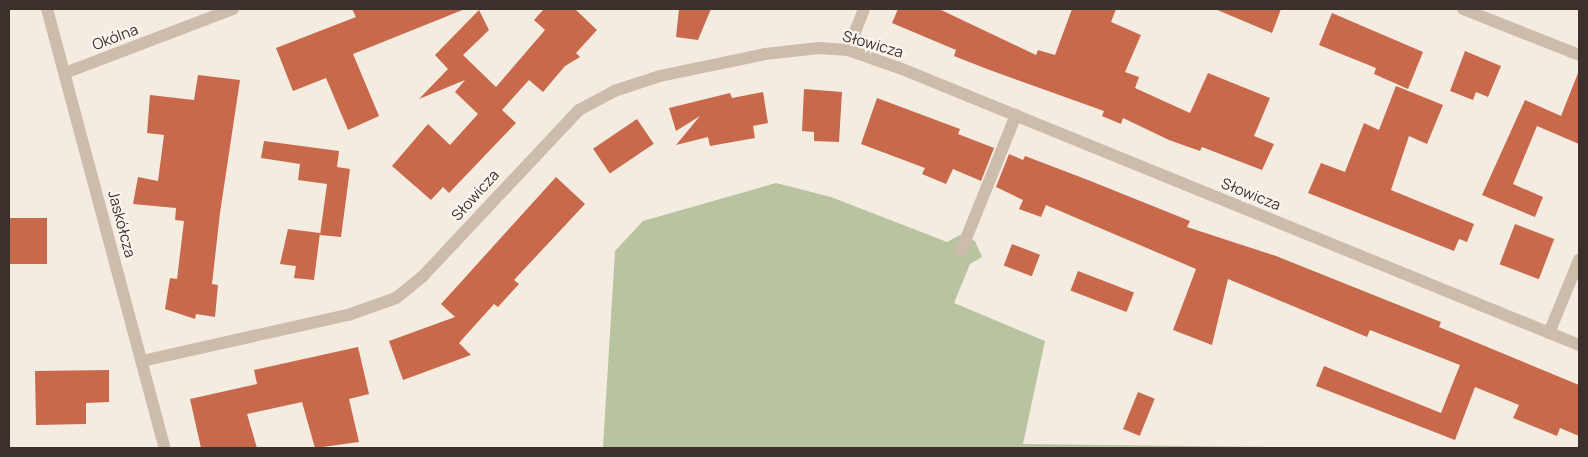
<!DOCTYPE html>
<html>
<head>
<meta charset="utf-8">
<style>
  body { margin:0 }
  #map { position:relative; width:1588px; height:457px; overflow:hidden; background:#f4ebe1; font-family:Manrope,sans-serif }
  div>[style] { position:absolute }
  .green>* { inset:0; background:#b8c4a0 }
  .building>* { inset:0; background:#c8694b; transform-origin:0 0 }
  .minor>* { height:12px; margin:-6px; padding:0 6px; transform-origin:6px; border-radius:6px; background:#cdbbac }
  span { translate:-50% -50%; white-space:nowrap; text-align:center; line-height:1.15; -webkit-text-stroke:4.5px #fbf5ee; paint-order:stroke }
  .street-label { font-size:15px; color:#3b302b }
  .frame { position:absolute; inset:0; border:10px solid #3b302b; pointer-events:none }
</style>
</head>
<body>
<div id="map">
  <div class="green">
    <i style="clip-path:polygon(776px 183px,831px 197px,947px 242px,960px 235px,975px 241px,982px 257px,970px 264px,954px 303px,1045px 341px,1023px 444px,1342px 448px,603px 448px,615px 251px,643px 221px)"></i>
  </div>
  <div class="building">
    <i style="clip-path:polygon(352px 9px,465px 9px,353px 54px,379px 116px,348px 130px,326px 78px,293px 91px,276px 48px,356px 17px)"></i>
    <i style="clip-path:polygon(544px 9px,575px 9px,597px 30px,576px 53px,580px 57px,565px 66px,543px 92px,529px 80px,502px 110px,516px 123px,449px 193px,443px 187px,431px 200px,392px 166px,428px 124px,450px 145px,478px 114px,455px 92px,465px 80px,419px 99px,448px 69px,435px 55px,479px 10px,489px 30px,463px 55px,496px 87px,545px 30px,534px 20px)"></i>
    <i style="clip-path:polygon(679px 9px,711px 9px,698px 40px,676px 37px)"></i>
    <i style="clip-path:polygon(898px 9px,939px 9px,1036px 55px,1038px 50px,1055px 55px,1072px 9px,1116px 9px,1111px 22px,1141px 35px,1125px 72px,1139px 77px,1135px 88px,1190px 113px,1208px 73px,1270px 98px,1254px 136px,1274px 144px,1262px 170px,1202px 147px,1200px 151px,1169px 140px,1123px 118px,1121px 124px,1102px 116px,1104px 111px,987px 69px,954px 56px,956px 50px,892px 23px)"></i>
    <i style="clip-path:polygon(1215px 9px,1281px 9px,1272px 33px)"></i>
    <i style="clip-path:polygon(1332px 13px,1423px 52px,1408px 89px,1374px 74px,1376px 68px,1319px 45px)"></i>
    <i style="clip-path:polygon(1465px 51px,1501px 66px,1488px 97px,1476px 92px,1473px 100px,1450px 91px)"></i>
    <i style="clip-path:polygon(1578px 73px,1579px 144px,1537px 126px,1513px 184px,1543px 197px,1535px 217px,1482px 195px,1525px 100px,1561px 116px)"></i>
    <i style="clip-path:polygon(198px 75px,240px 80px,220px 213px,212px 284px,218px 285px,215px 317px,196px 314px,195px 319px,165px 309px,170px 278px,177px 279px,184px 221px,175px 220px,176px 208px,133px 204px,138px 177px,158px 181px,164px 135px,147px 133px,150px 95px,194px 100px)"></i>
    <i style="clip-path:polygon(1396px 86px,1443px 105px,1427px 144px,1409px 136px,1391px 190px,1474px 224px,1467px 242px,1459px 239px,1454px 251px,1308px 193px,1321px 163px,1345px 172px,1364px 123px,1379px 130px)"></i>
    <i style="clip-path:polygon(804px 89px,842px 92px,839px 142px,814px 141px,814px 132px,802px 131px)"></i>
    <i style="clip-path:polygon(763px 92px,768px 123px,753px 126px,755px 138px,710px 146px,708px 137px,676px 145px,700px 116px,676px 131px,669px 108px,730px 93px,732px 98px)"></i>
    <i style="clip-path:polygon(877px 98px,960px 129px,958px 134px,994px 148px,981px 181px,953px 169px,946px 184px,922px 174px,925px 168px,861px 144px)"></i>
    <i style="left:637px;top:119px;width:30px;height:53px;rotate:56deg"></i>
    <i style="clip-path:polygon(264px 141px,339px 151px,337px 167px,350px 169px,341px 237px,320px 235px,327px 184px,298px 180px,300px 164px,261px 158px)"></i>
    <i style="clip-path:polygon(1009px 154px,1023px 160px,1025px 156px,1088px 180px,1190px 221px,1187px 227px,1276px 256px,1441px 322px,1439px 327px,1579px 385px,1579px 436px,1560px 428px,1557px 436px,1513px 418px,1519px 405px,1475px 387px,1455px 440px,1316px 386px,1324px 366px,1441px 413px,1460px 365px,1370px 330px,1367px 337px,1228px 279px,1212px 345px,1173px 330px,1196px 269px,1046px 205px,1041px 217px,1019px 209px,1023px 200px,996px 187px)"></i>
    <i style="clip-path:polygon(556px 177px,585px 204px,514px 280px,519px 284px,498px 307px,494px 304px,459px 343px,471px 355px,403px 380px,389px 341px,455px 317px,441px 304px)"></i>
    <i style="left:9px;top:218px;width:38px;height:46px"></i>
    <i style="left:1515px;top:224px;width:42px;height:43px;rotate:21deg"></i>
    <i style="clip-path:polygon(288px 229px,320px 233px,314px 280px,294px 278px,296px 266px,280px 264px)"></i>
    <i style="left:1012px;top:244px;width:30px;height:23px;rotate:21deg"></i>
    <i style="left:1078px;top:271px;width:60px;height:21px;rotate:21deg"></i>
    <i style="clip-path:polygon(358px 347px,369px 394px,349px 399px,359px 442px,315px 448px,302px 402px,247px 414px,257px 448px,201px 448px,190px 399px,257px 384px,254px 370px)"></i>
    <i style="clip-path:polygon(109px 370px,109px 402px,86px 403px,86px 424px,36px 425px,35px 371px)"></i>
    <i style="left:1138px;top:392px;width:18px;height:40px;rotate:22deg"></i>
  </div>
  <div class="minor">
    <i style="left:47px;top:9px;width:455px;rotate:75deg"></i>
    <i style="left:1463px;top:9px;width:125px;rotate:21.6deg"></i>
    <i style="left:848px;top:50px;width:44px;rotate:-68.7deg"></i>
    <i style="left:65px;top:73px;width:180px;rotate:-20.9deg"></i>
    <i style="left:961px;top:251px;width:147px;rotate:-68deg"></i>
    <i style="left:1549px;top:333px;width:79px;rotate:-67.7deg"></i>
    <i style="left:142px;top:361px;width:211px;rotate:-12.6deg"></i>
    <i style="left:348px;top:315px;width:51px;rotate:-19.5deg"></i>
    <i style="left:396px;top:298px;width:35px;rotate:-39deg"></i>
    <i style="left:423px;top:276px;width:228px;rotate:-46.8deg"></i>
    <i style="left:579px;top:110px;width:40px;rotate:-28deg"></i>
    <i style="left:614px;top:91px;width:48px;rotate:-18.1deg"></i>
    <i style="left:660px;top:76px;width:107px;rotate:-11.8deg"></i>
    <i style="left:765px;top:54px;width:54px;rotate:-6.3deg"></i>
    <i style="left:819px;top:48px;width:29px;rotate:4deg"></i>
    <i style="left:848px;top:50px;width:57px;rotate:19.4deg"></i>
    <i style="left:902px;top:69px;width:731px;rotate:22.18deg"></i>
  </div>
  <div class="street-label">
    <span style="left:115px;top:37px;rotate:-21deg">Okólna</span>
    <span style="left:873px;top:44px;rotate:16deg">Słowicza</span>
    <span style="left:1251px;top:194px;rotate:22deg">Słowicza</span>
    <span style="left:475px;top:195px;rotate:-48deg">Słowicza</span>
    <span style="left:122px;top:224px;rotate:75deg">Jaskółcza</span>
  </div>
  <div class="frame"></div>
</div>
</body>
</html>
